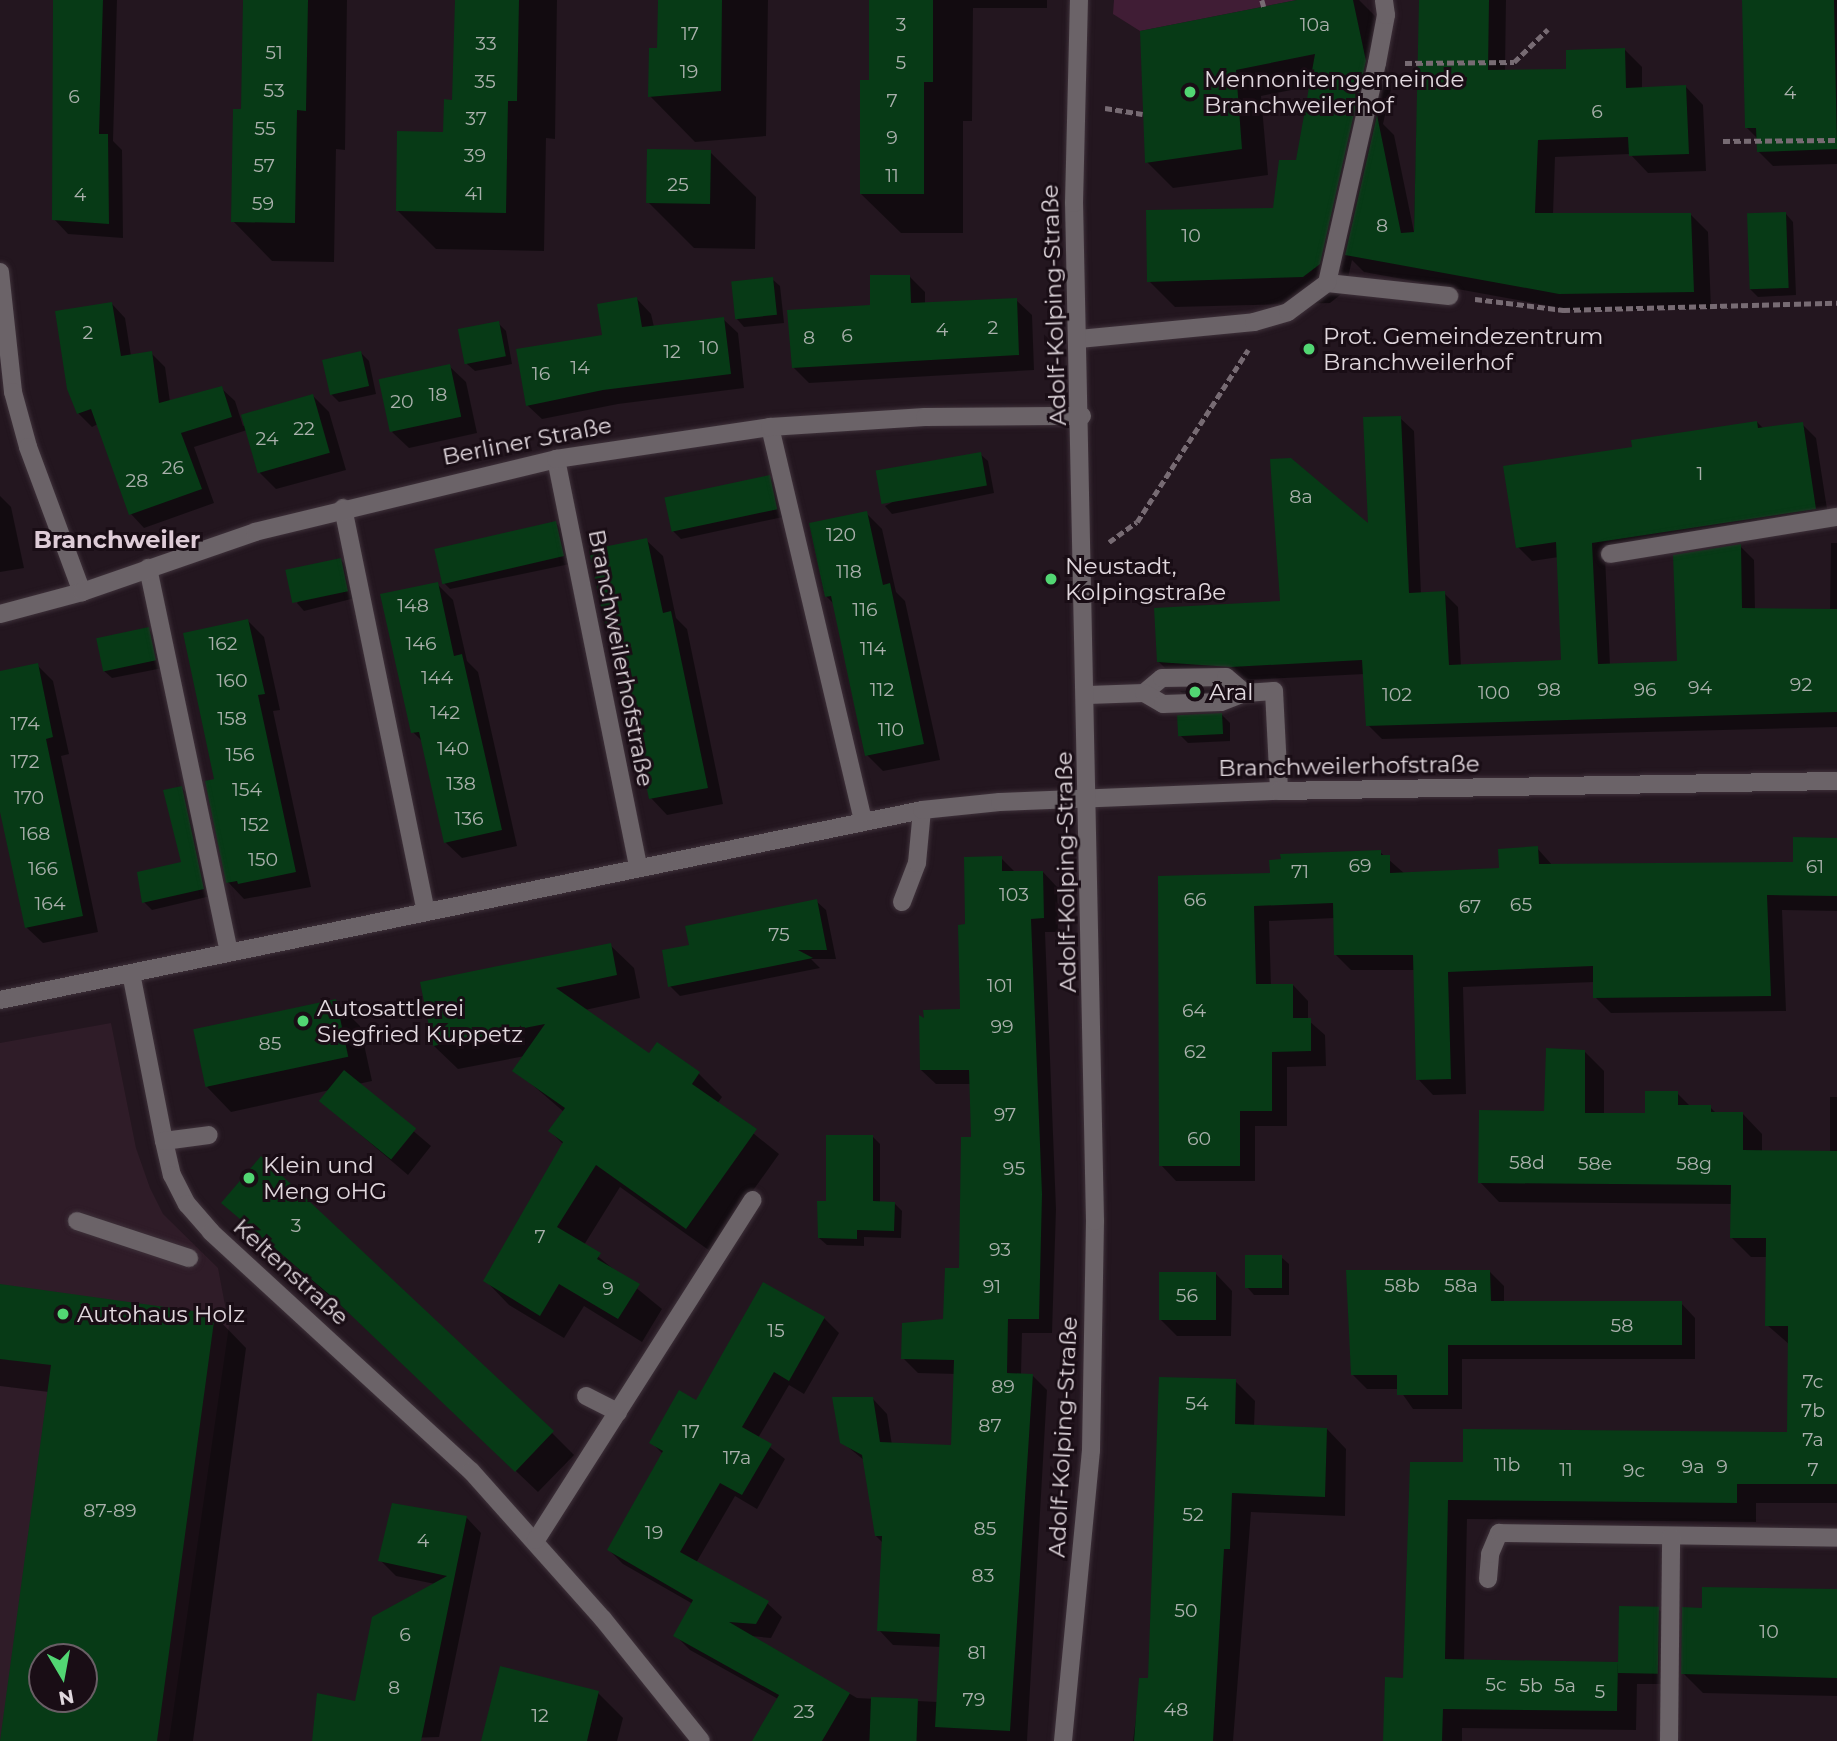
<!DOCTYPE html>
<html>
<head>
<meta charset="utf-8">
<style>
  body { margin:0 }
  #map { position:relative; width:1837px; height:1741px; overflow:hidden; background:#23161f; font-family:Montserrat,sans-serif }
  div>[style] { position:absolute }
  .built>* { inset:0; background:#2f1c28 }
  .green>* { inset:0; background:#401d35 }
  .shadow>* { inset:0; background:#0007 }
  .building>* { inset:0; background:#073a16; transform-origin:0 0 }
  .path>* { height:4.5px; margin-top:-2.25px; transform-origin:0; background:repeating-linear-gradient(90deg,#776b73 0 7px,transparent 0 10.5px) }
  .roads { filter:drop-shadow(0 0 2px #3e313a) drop-shadow(0 0 2px #3e313a) }
  .minor>* { height:18px; margin:-9px; padding:0 9px; transform-origin:9px; border-radius:9px; background:#6b6368 }
  .dots>* { width:19px; height:19px; translate:-50% -50%; box-sizing:border-box; border:4px solid #190d15; border-radius:50% }
  span { translate:-50% -50%; white-space:nowrap; text-align:center; line-height:1.15; -webkit-text-stroke:6px #190d15; paint-order:stroke }
  .number-label { font-size:19px; color:#aab0ac }
  .number-label span { -webkit-text-stroke-width:0 }
  .poi-label { font-size:23px; color:#e1d8de }
  .left { translate:0 -50%; text-align:left }
  .street-label { font-size:23px; color:#e1d8de }
  .neighbourhood-label { font-size:24px; color:#deccd7; font-weight:700 }
  .north { position:absolute; left:28px; top:1643px; width:70px; height:70px; box-sizing:border-box; background:#190d15; border:2px solid #695e65; border-radius:50%; rotate:170deg; font-size:19px; font-weight:700; line-height:28px; text-align:center; color:#e1d8de }
  .north::after { content:''; display:block; margin:auto; width:24px; height:32px; background:#52d673; clip-path:polygon(50% 0,100% 100%,50% 72%,0 100%) }
</style>
</head>
<body>
<div id="map">
  <div class="built">
    <i style="clip-path:polygon(evenodd,111px 1023px,136px 1148px,150px 1188px,163px 1214px,218px 1268px,229px 1326px,169px 1741px,0 1741px,0 1043px,111px 1023px,42px 1657px,84px 1657px,84px 1699px,42px 1699px,42px 1657px)"></i>
  </div>
  <div class="green">
    <i style="clip-path:polygon(1114px 0,1297px 0,1140px 31px,1113px 14px)"></i>
  </div>
  <div class="shadow">
    <i style="clip-path:polygon(54px 0,117px 0,113px 141px,122px 150px,123px 238px,68px 234px,54px 219px)"></i>
    <i style="clip-path:polygon(245px 0,347px 0,345px 150px,336px 149px,334px 262px,272px 261px,233px 221px,243px 111px)"></i>
    <i style="clip-path:polygon(456px 0,557px 0,555px 139px,546px 138px,544px 251px,436px 249px,398px 211px,445px 133px,454px 102px)"></i>
    <i style="clip-path:polygon(660px 0,768px 0,766px 136px,695px 142px,650px 96px,659px 50px)"></i>
    <i style="clip-path:polygon(871px 0,1047px 0,1047px 8px,973px 8px,972px 121px,963px 121px,963px 233px,901px 233px,861px 194px,871px 82px)"></i>
    <i style="clip-path:polygon(1304px 0,1359px 0,1376px 17px,1391px 89px,1383px 124px,1394px 135px,1414px 232px,1420px 0,1506px 0,1505px 71px,1568px 70px,1624px 49px,1642px 67px,1642px 89px,1686px 87px,1703px 105px,1706px 171px,1648px 173px,1630px 154px,1555px 157px,1553px 215px,1690px 214px,1708px 232px,1711px 309px,1578px 311px,1364px 272px,1352px 260px,1345px 291px,1330px 303px,1175px 307px,1149px 281px,1274px 209px,1297px 162px,1311px 86px,1261px 96px,1268px 175px,1173px 188px,1147px 162px,1141px 33px)"></i>
    <i style="clip-path:polygon(1744px 0,1837px 0,1837px 164px,1773px 166px,1758px 151px,1758px 139px,1747px 128px)"></i>
    <i style="clip-path:polygon(710px 152px,756px 197px,755px 249px,694px 248px,648px 202px)"></i>
    <i style="clip-path:polygon(1786px 214px,1793px 222px,1796px 295px,1758px 297px,1750px 289px)"></i>
    <i style="clip-path:polygon(910px 277px,925px 292px,925px 304px,1016px 300px,1032px 315px,1034px 370px,809px 383px,793px 367px)"></i>
    <i style="clip-path:polygon(772px 279px,780px 286px,784px 323px,744px 327px,737px 319px)"></i>
    <i style="clip-path:polygon(637px 299px,651px 314px,654px 327px,723px 319px,738px 333px,744px 388px,618px 404px,542px 419px,527px 405px,604px 337px)"></i>
    <i style="clip-path:polygon(112px 304px,125px 318px,131px 356px,151px 353px,165px 367px,170px 402px,221px 388px,235px 401px,243px 426px,313px 396px,329px 412px,346px 470px,276px 489px,260px 473px,247px 430px,194px 447px,214px 503px,144px 528px,131px 514px,98px 424px,92px 427px,78px 413px)"></i>
    <i style="clip-path:polygon(498px 323px,506px 331px,512px 364px,475px 371px,467px 364px,460px 330px)"></i>
    <i style="clip-path:polygon(361px 353px,369px 361px,376px 394px,339px 402px,331px 394px)"></i>
    <i style="clip-path:polygon(449px 366px,466px 382px,477px 433px,409px 448px,392px 432px)"></i>
    <i style="clip-path:polygon(1400px 418px,1414px 431px,1421px 594px,1444px 593px,1458px 607px,1461px 667px,1563px 662px,1559px 557px,1532px 561px,1518px 547px,1634px 448px,1757px 422px,1764px 429px,1802px 424px,1816px 438px,1829px 522px,1605px 556px,1610px 665px,1679px 663px,1740px 546px,1754px 560px,1755px 610px,1830px 610px,1831px 543px,1837px 543px,1837px 727px,1382px 739px,1368px 725px,1365px 674px,1246px 680px,1173px 676px,1159px 662px,1282px 603px,1370px 527px)"></i>
    <i style="clip-path:polygon(980px 454px,988px 461px,994px 493px,892px 514px,885px 506px)"></i>
    <i style="clip-path:polygon(769px 477px,777px 485px,783px 517px,681px 539px,673px 531px)"></i>
    <i style="clip-path:polygon(0 496px,11px 507px,24px 568px,0 572px)"></i>
    <i style="clip-path:polygon(866px 513px,882px 529px,896px 592px,905px 601px,940px 760px,883px 771px,867px 755px,834px 604px,826px 596px)"></i>
    <i style="clip-path:polygon(556px 523px,563px 531px,570px 564px,450px 589px,443px 582px)"></i>
    <i style="clip-path:polygon(646px 540px,663px 556px,676px 618px,687px 629px,723px 804px,667px 815px,651px 798px,616px 634px,607px 624px)"></i>
    <i style="clip-path:polygon(341px 560px,348px 568px,355px 598px,304px 611px,297px 603px)"></i>
    <i style="clip-path:polygon(437px 584px,453px 600px,467px 661px,478px 672px,517px 846px,462px 858px,445px 842px,423px 742px,413px 732px)"></i>
    <i style="clip-path:polygon(248px 621px,264px 637px,280px 710px,273px 711px,311px 887px,244px 899px,228px 882px,216px 780px)"></i>
    <i style="clip-path:polygon(148px 629px,156px 637px,163px 668px,112px 678px,104px 671px)"></i>
    <i style="clip-path:polygon(37px 665px,53px 681px,69px 754px,61px 756px,98px 932px,43px 943px,26px 927px,0 802px,0 672px)"></i>
    <i style="clip-path:polygon(1221px 690px,1228px 697px,1185px 696px,1180px 691px)"></i>
    <i style="clip-path:polygon(1222px 715px,1230px 723px,1230px 741px,1188px 743px,1180px 735px)"></i>
    <i style="clip-path:polygon(182px 788px,189px 795px,211px 896px,152px 910px,144px 902px,183px 863px)"></i>
    <i style="clip-path:polygon(1837px 839px,1837px 911px,1782px 910px,1786px 1011px,1611px 1013px,1595px 997px,1595px 982px,1463px 987px,1466px 1094px,1433px 1095px,1418px 1079px,1415px 970px,1351px 970px,1336px 955px,1335px 918px,1269px 921px,1271px 986px,1293px 985px,1308px 1001px,1308px 1020px,1325px 1035px,1326px 1066px,1287px 1067px,1287px 1126px,1255px 1126px,1255px 1181px,1176px 1181px,1161px 1165px,1159px 878px,1271px 875px,1380px 852px,1405px 874px,1501px 870px,1537px 848px,1553px 866px,1795px 864px)"></i>
    <i style="clip-path:polygon(1001px 858px,1016px 873px,1043px 872px,1057px 887px,1058px 932px,1045px 932px,1056px 1209px,1052px 1333px,1022px 1333px,1021px 1375px,1032px 1375px,1047px 1390px,1027px 1741px,769px 1741px,778px 1699px,690px 1650px,675px 1635px,693px 1604px,623px 1564px,609px 1550px,663px 1454px,651px 1442px,696px 1403px,764px 1284px,824px 1318px,839px 1333px,804px 1394px,789px 1385px,758px 1438px,785px 1459px,757px 1509px,735px 1496px,696px 1563px,767px 1603px,782px 1617px,771px 1638px,750px 1636px,857px 1698px,938px 1702px,941px 1647px,893px 1645px,879px 1630px,883px 1543px,876px 1536px,865px 1461px,842px 1442px,873px 1399px,887px 1414px,892px 1445px,953px 1447px,956px 1374px,918px 1373px,903px 1358px,945px 1320px,960px 1270px,973px 1139px,971px 1084px,936px 1084px,921px 1070px,925px 1021px,961px 1011px,967px 926px)"></i>
    <i style="clip-path:polygon(816px 901px,826px 910px,836px 959px,811px 959px,820px 968px,680px 996px,670px 986px,691px 946px)"></i>
    <i style="clip-path:polygon(610px 945px,634px 968px,640px 998px,585px 1010px,649px 1056px,699px 1074px,722px 1097px,717px 1104px,779px 1154px,710px 1251px,620px 1187px,584px 1245px,662px 1309px,642px 1342px,584px 1306px,564px 1338px,509px 1305px,486px 1281px,564px 1145px,550px 1131px,564px 1112px,515px 1070px,525px 1056px,458px 1069px,434px 1046px)"></i>
    <i style="clip-path:polygon(335px 1001px,360px 1026px,372px 1081px,358px 1084px,431px 1146px,408px 1175px,321px 1101px,330px 1090px,231px 1112px,207px 1087px)"></i>
    <i style="clip-path:polygon(1584px 1051px,1604px 1071px,1604px 1114px,1647px 1114px,1677px 1093px,1691px 1107px,1710px 1107px,1717px 1114px,1743px 1114px,1762px 1134px,1762px 1151px,1830px 1152px,1830px 1097px,1837px 1097px,1837px 1503px,1756px 1503px,1756px 1522px,1467px 1519px,1464px 1661px,1620px 1663px,1658px 1609px,1670px 1620px,1669px 1684px,1637px 1684px,1636px 1730px,1462px 1728px,1462px 1741px,1385px 1741px,1405px 1680px,1412px 1464px,1464px 1464px,1789px 1434px,1790px 1345px,1767px 1325px,1767px 1257px,1751px 1257px,1731px 1237px,1732px 1204px,1499px 1202px,1480px 1182px,1546px 1113px)"></i>
    <i style="clip-path:polygon(872px 1136px,880px 1144px,880px 1203px,894px 1203px,902px 1211px,901px 1238px,864px 1237px,864px 1246px,827px 1245px,819px 1238px,828px 1203px)"></i>
    <i style="clip-path:polygon(223px 1203px,552px 1433px,574px 1455px,538px 1492px,355px 1318px)"></i>
    <i style="clip-path:polygon(1281px 1257px,1289px 1264px,1289px 1295px,1254px 1295px,1247px 1287px)"></i>
    <i style="clip-path:polygon(1490px 1272px,1504px 1286px,1504px 1303px,1681px 1303px,1695px 1318px,1695px 1359px,1462px 1359px,1462px 1409px,1413px 1409px,1399px 1389px,1367px 1389px,1353px 1375px)"></i>
    <i style="clip-path:polygon(1216px 1274px,1232px 1291px,1231px 1336px,1177px 1336px,1160px 1319px)"></i>
    <i style="clip-path:polygon(evenodd,0 1286px,214px 1315px,246px 1348px,193px 1741px,2px 1741px,49px 1392px,0 1386px,0 1286px,42px 1657px,84px 1657px,84px 1699px,42px 1699px,42px 1657px)"></i>
    <i style="clip-path:polygon(1235px 1381px,1255px 1401px,1254px 1427px,1327px 1429px,1346px 1449px,1345px 1516px,1251px 1512px,1233px 1741px,1133px 1741px,1141px 1680px,1149px 1680px)"></i>
    <i style="clip-path:polygon(466px 1517px,481px 1533px,439px 1737px,313px 1741px,356px 1703px,435px 1584px,396px 1576px,380px 1560px)"></i>
    <i style="clip-path:polygon(1837px 1591px,1837px 1696px,1703px 1693px,1683px 1673px,1704px 1609px)"></i>
    <i style="clip-path:polygon(598px 1693px,623px 1718px,617px 1741px,483px 1741px)"></i>
  </div>
  <div class="building">
    <i style="clip-path:polygon(53px 0,103px 0,99px 134px,108px 134px,109px 224px,52px 220px)"></i>
    <i style="clip-path:polygon(243px 0,308px 0,306px 111px,297px 110px,295px 223px,231px 222px,233px 109px,241px 109px)"></i>
    <i style="clip-path:polygon(455px 0,519px 0,517px 101px,508px 101px,506px 213px,396px 211px,397px 131px,443px 132px,444px 99px,452px 100px)"></i>
    <i style="clip-path:polygon(658px 0,722px 0,721px 91px,648px 97px,649px 48px,657px 48px)"></i>
    <i style="clip-path:polygon(869px 0,933px 0,933px 82px,924px 82px,924px 194px,860px 194px,860px 80px,869px 80px)"></i>
    <i style="clip-path:polygon(1297px 0,1353px 0,1366px 61px,1320px 264px,1303px 277px,1147px 282px,1146px 210px,1273px 208px,1279px 160px,1296px 160px,1315px 54px,1236px 70px,1242px 149px,1145px 163px,1140px 31px)"></i>
    <i style="clip-path:polygon(1419px 0,1489px 0,1488px 70px,1566px 69px,1566px 50px,1625px 48px,1626px 88px,1686px 85px,1689px 154px,1629px 156px,1628px 137px,1538px 140px,1535px 213px,1691px 213px,1694px 292px,1559px 294px,1345px 255px,1377px 115px,1401px 233px,1414px 232px)"></i>
    <i style="clip-path:polygon(1742px 0,1834px 0,1837px 149px,1757px 152px,1756px 128px,1745px 128px)"></i>
    <i style="left:647px;top:149px;width:64px;height:54px;rotate:1deg"></i>
    <i style="left:1786px;top:212px;width:76px;height:39px;rotate:88deg"></i>
    <i style="clip-path:polygon(870px 275px,910px 275px,911px 303px,1017px 298px,1019px 355px,792px 368px,787px 310px,870px 305px)"></i>
    <i style="left:773px;top:277px;width:38px;height:42px;rotate:84deg"></i>
    <i style="clip-path:polygon(637px 297px,642px 327px,724px 317px,731px 374px,603px 390px,526px 406px,516px 349px,602px 335px,597px 304px)"></i>
    <i style="clip-path:polygon(112px 302px,121px 356px,152px 351px,159px 403px,222px 386px,232px 417px,181px 433px,202px 489px,129px 515px,91px 409px,77px 414px,67px 389px,55px 311px)"></i>
    <i style="left:499px;top:321px;width:36px;height:42px;rotate:79deg"></i>
    <i style="left:361px;top:351px;width:36px;height:40px;rotate:77deg"></i>
    <i style="left:450px;top:364px;width:54px;height:73px;rotate:78deg"></i>
    <i style="left:313px;top:394px;width:61px;height:75px;rotate:74deg"></i>
    <i style="clip-path:polygon(1401px 416px,1409px 593px,1445px 591px,1449px 665px,1561px 660px,1556px 542px,1516px 548px,1503px 466px,1632px 447px,1631px 440px,1757px 421px,1758px 428px,1803px 422px,1816px 509px,1592px 543px,1598px 664px,1677px 661px,1673px 555px,1741px 544px,1742px 608px,1837px 609px,1837px 712px,1366px 726px,1362px 660px,1231px 667px,1157px 662px,1154px 608px,1280px 601px,1270px 459px,1291px 458px,1368px 523px,1363px 417px)"></i>
    <i style="left:981px;top:452px;width:34px;height:107px;rotate:80deg"></i>
    <i style="left:770px;top:475px;width:35px;height:108px;rotate:78deg"></i>
    <i style="clip-path:polygon(867px 511px,883px 585px,890px 583px,924px 744px,865px 756px,831px 596px,825px 597px,809px 523px)"></i>
    <i style="left:556px;top:521px;width:36px;height:125px;rotate:77deg"></i>
    <i style="clip-path:polygon(647px 538px,663px 613px,671px 611px,708px 788px,649px 799px,612px 623px,605px 625px,589px 550px)"></i>
    <i style="left:341px;top:558px;width:34px;height:57px;rotate:78deg"></i>
    <i style="clip-path:polygon(438px 582px,454px 656px,462px 654px,502px 830px,444px 843px,419px 732px,411px 733px,380px 594px)"></i>
    <i style="clip-path:polygon(248px 619px,265px 694px,258px 695px,296px 872px,238px 884px,237px 881px,226px 883px,205px 781px,214px 779px,183px 633px)"></i>
    <i style="left:149px;top:627px;width:34px;height:54px;rotate:78deg"></i>
    <i style="clip-path:polygon(38px 663px,53px 737px,46px 739px,83px 916px,25px 928px,0 812px,0 671px)"></i>
    <i style="left:1222px;top:713px;width:21px;height:45px;rotate:87deg"></i>
    <i style="clip-path:polygon(182px 786px,204px 889px,142px 903px,137px 872px,181px 862px,163px 790px)"></i>
    <i style="clip-path:polygon(1793px 837px,1837px 838px,1837px 896px,1767px 895px,1771px 996px,1593px 998px,1593px 966px,1448px 972px,1451px 1079px,1416px 1080px,1413px 955px,1334px 955px,1333px 903px,1254px 906px,1256px 984px,1293px 984px,1293px 1018px,1311px 1018px,1311px 1051px,1272px 1052px,1272px 1111px,1240px 1111px,1240px 1166px,1159px 1166px,1158px 876px,1270px 873px,1269px 860px,1281px 859px,1280px 854px,1381px 850px,1381px 855px,1390px 855px,1390px 873px,1499px 868px,1498px 849px,1538px 846px,1539px 864px,1793px 862px)"></i>
    <i style="clip-path:polygon(1002px 856px,1002px 871px,1043px 871px,1044px 918px,1031px 919px,1042px 1194px,1039px 1319px,1008px 1319px,1007px 1373px,1033px 1374px,1010px 1731px,935px 1727px,940px 1634px,877px 1631px,882px 1536px,875px 1536px,862px 1455px,840px 1443px,832px 1397px,873px 1397px,880px 1442px,951px 1445px,954px 1360px,901px 1359px,902px 1323px,943px 1319px,945px 1268px,959px 1268px,961px 1137px,971px 1137px,969px 1070px,920px 1070px,919px 1015px,924px 1018px,923px 1010px,960px 1009px,958px 925px,965px 924px,964px 857px)"></i>
    <i style="clip-path:polygon(817px 899px,827px 950px,798px 950px,813px 958px,668px 987px,662px 950px,689px 945px,685px 926px)"></i>
    <i style="clip-path:polygon(611px 943px,617px 975px,556px 988px,649px 1053px,657px 1042px,700px 1072px,692px 1084px,757px 1129px,686px 1229px,596px 1165px,557px 1227px,601px 1253px,597px 1259px,640px 1284px,618px 1319px,559px 1284px,540px 1316px,483px 1281px,563px 1142px,548px 1131px,565px 1108px,512px 1071px,545px 1024px,433px 1046px,420px 982px)"></i>
    <i style="left:336px;top:999px;width:59px;height:146px;rotate:78deg"></i>
    <i style="clip-path:polygon(1546px 1048px,1585px 1050px,1585px 1113px,1645px 1113px,1645px 1091px,1678px 1091px,1678px 1105px,1711px 1105px,1711px 1112px,1743px 1112px,1743px 1150px,1837px 1151px,1837px 1484px,1737px 1484px,1737px 1503px,1448px 1500px,1445px 1659px,1618px 1662px,1617px 1711px,1443px 1709px,1442px 1741px,1383px 1741px,1385px 1677px,1403px 1678px,1410px 1462px,1463px 1462px,1463px 1429px,1787px 1432px,1788px 1326px,1765px 1326px,1766px 1238px,1730px 1238px,1731px 1185px,1478px 1183px,1479px 1110px,1544px 1111px)"></i>
    <i style="left:344px;top:1070px;width:93px;height:40px;rotate:39deg"></i>
    <i style="clip-path:polygon(826px 1135px,873px 1135px,873px 1201px,895px 1202px,894px 1231px,857px 1230px,857px 1239px,818px 1238px,817px 1201px,826px 1201px)"></i>
    <i style="clip-path:polygon(261px 1156px,554px 1431px,515px 1472px,331px 1296px,221px 1203px)"></i>
    <i style="left:1245px;top:1255px;width:37px;height:33px"></i>
    <i style="clip-path:polygon(1346px 1270px,1490px 1270px,1491px 1301px,1682px 1301px,1682px 1345px,1448px 1345px,1448px 1395px,1397px 1395px,1397px 1375px,1351px 1375px)"></i>
    <i style="left:1159px;top:1272px;width:57px;height:48px"></i>
    <i style="clip-path:polygon(763px 1282px,825px 1317px,789px 1381px,774px 1372px,742px 1427px,772px 1444px,742px 1495px,720px 1483px,680px 1552px,769px 1601px,756px 1624px,729px 1622px,850px 1693px,822px 1741px,752px 1741px,779px 1695px,673px 1636px,693px 1600px,607px 1550px,663px 1451px,649px 1443px,679px 1390px,696px 1400px)"></i>
    <i style="clip-path:polygon(evenodd,0 1284px,215px 1314px,157px 1741px,0 1741px,51px 1365px,0 1359px,0 1284px,42px 1657px,84px 1657px,84px 1699px,42px 1699px,42px 1657px)"></i>
    <i style="clip-path:polygon(1159px 1377px,1236px 1379px,1235px 1424px,1327px 1428px,1325px 1497px,1232px 1493px,1230px 1549px,1224px 1549px,1213px 1741px,1134px 1741px,1139px 1678px,1148px 1678px)"></i>
    <i style="clip-path:polygon(392px 1503px,467px 1516px,421px 1741px,312px 1741px,317px 1693px,355px 1701px,372px 1617px,447px 1576px,378px 1561px)"></i>
    <i style="clip-path:polygon(1702px 1587px,1837px 1589px,1837px 1678px,1681px 1674px,1682px 1607px,1702px 1608px)"></i>
    <i style="left:1619px;top:1606px;width:40px;height:67px;rotate:1deg"></i>
    <i style="clip-path:polygon(500px 1666px,599px 1691px,587px 1741px,481px 1741px)"></i>
    <i style="left:871px;top:1697px;width:47px;height:44px;rotate:2deg"></i>
  </div>
  <div class="path">
    <i style="left:1262px;top:0;width:7px;rotate:74deg"></i>
    <i style="left:1405px;top:63px;width:109px;rotate:-0.5deg"></i>
    <i style="left:1514px;top:62px;width:47px;rotate:-44.1deg"></i>
    <i style="left:1105px;top:108px;width:38px;rotate:9deg"></i>
    <i style="left:1723px;top:141px;width:114px;rotate:-0.5deg"></i>
    <i style="left:1475px;top:299px;width:89px;rotate:7.1deg"></i>
    <i style="left:1563px;top:310px;width:274px;rotate:-1.5deg"></i>
    <i style="left:1109px;top:542px;width:34px;rotate:-36deg"></i>
    <i style="left:1137px;top:522px;width:205px;rotate:-57.2deg"></i>
  </div>
  <div class="roads">
    <div class="minor">
      <i style="left:0;top:272px;width:121px;rotate:83.8deg"></i>
      <i style="left:13px;top:392px;width:57px;rotate:74.7deg"></i>
      <i style="left:28px;top:447px;width:155px;rotate:69.6deg"></i>
      <i style="left:1327px;top:283px;width:123px;rotate:6.1deg"></i>
      <i style="left:1079px;top:339px;width:176px;rotate:-5.5deg"></i>
      <i style="left:1254px;top:322px;width:35px;rotate:-16deg"></i>
      <i style="left:1288px;top:312px;width:49px;rotate:-36.6deg"></i>
      <i style="left:1327px;top:283px;width:226px;rotate:-77.2deg"></i>
      <i style="left:1377px;top:63px;width:49px;rotate:-79.4deg"></i>
      <i style="left:1386px;top:15px;width:15px;rotate:-98deg"></i>
      <i style="left:770px;top:427px;width:404px;rotate:76.7deg"></i>
      <i style="left:556px;top:459px;width:416px;rotate:78.6deg"></i>
      <i style="left:343px;top:508px;width:409px;rotate:78.4deg"></i>
      <i style="left:1610px;top:554px;width:230px;rotate:-9.3deg"></i>
      <i style="left:148px;top:568px;width:392px;rotate:78.1deg"></i>
      <i style="left:0;top:614px;width:85px;rotate:-15deg"></i>
      <i style="left:82px;top:592px;width:183px;rotate:-19.1deg"></i>
      <i style="left:255px;top:532px;width:310px;rotate:-13.6deg"></i>
      <i style="left:556px;top:459px;width:216px;rotate:-8.5deg"></i>
      <i style="left:770px;top:427px;width:155px;rotate:-3.7deg"></i>
      <i style="left:925px;top:417px;width:157px;rotate:-0.4deg"></i>
      <i style="left:1144px;top:693px;width:23px;rotate:-40deg"></i>
      <i style="left:1162px;top:678px;width:64px;rotate:-0.9deg"></i>
      <i style="left:1226px;top:677px;width:25px;rotate:40deg"></i>
      <i style="left:1088px;top:695px;width:56px;rotate:-2deg"></i>
      <i style="left:1144px;top:693px;width:22px;rotate:30deg"></i>
      <i style="left:1163px;top:704px;width:58px;rotate:-2deg"></i>
      <i style="left:1221px;top:702px;width:26px;rotate:-21deg"></i>
      <i style="left:1245px;top:693px;width:29px;rotate:-4deg"></i>
      <i style="left:1274px;top:691px;width:100px;rotate:87.1deg"></i>
      <i style="left:902px;top:902px;width:42px;rotate:-69deg"></i>
      <i style="left:917px;top:863px;width:53px;rotate:-84.6deg"></i>
      <i style="left:131px;top:973px;width:171px;rotate:78.9deg"></i>
      <i style="left:164px;top:1141px;width:35px;rotate:77deg"></i>
      <i style="left:172px;top:1175px;width:33px;rotate:63deg"></i>
      <i style="left:187px;top:1204px;width:37px;rotate:49deg"></i>
      <i style="left:211px;top:1232px;width:353px;rotate:42.6deg"></i>
      <i style="left:471px;top:1471px;width:198px;rotate:48.3deg"></i>
      <i style="left:603px;top:1619px;width:156px;rotate:51.2deg"></i>
      <i style="left:0;top:1000px;width:941px;rotate:-11.64deg"></i>
      <i style="left:922px;top:810px;width:78px;rotate:-5.9deg"></i>
      <i style="left:1000px;top:802px;width:279px;rotate:-2.3deg"></i>
      <i style="left:1279px;top:791px;width:558px;rotate:-1.03deg"></i>
      <i style="left:164px;top:1141px;width:45px;rotate:-7.6deg"></i>
      <i style="left:77px;top:1221px;width:118px;rotate:18.3deg"></i>
      <i style="left:586px;top:1396px;width:36px;rotate:27deg"></i>
      <i style="left:536px;top:1540px;width:403px;rotate:-57.5deg"></i>
      <i style="left:1488px;top:1579px;width:25px;rotate:-85deg"></i>
      <i style="left:1490px;top:1554px;width:23px;rotate:-67deg"></i>
      <i style="left:1499px;top:1533px;width:338px;rotate:0.8deg"></i>
      <i style="left:1063px;top:1741px;width:292px;rotate:-84.5deg"></i>
      <i style="left:1091px;top:1450px;width:229px;rotate:-89deg"></i>
      <i style="left:1095px;top:1221px;width:1018px;rotate:-91.18deg"></i>
      <i style="left:1074px;top:203px;width:203px;rotate:-88.6deg"></i>
      <i style="left:1669px;top:1741px;width:204px;rotate:-89.4deg"></i>
    </div>
  </div>
  <div class="dots">
    <i style="left:1190px;top:92px;background:#52d673"></i>
    <i style="left:1309px;top:349px;background:#52d673"></i>
    <i style="left:1051px;top:579px;background:#52d673"></i>
    <i style="left:1195px;top:692px;background:#52d673"></i>
    <i style="left:303px;top:1021px;background:#52d673"></i>
    <i style="left:249px;top:1178px;background:#52d673"></i>
    <i style="left:63px;top:1314px;background:#52d673"></i>
  </div>
  <div class="number-label">
    <span style="left:901px;top:25px">3</span>
    <span style="left:1315px;top:25px">10a</span>
    <span style="left:690px;top:34px">17</span>
    <span style="left:486px;top:44px">33</span>
    <span style="left:274px;top:53px">51</span>
    <span style="left:901px;top:63px">5</span>
    <span style="left:689px;top:72px">19</span>
    <span style="left:485px;top:82px">35</span>
    <span style="left:274px;top:91px">53</span>
    <span style="left:1790px;top:93px">4</span>
    <span style="left:74px;top:97px">6</span>
    <span style="left:892px;top:101px">7</span>
    <span style="left:1597px;top:112px">6</span>
    <span style="left:476px;top:119px">37</span>
    <span style="left:265px;top:129px">55</span>
    <span style="left:892px;top:138px">9</span>
    <span style="left:475px;top:156px">39</span>
    <span style="left:264px;top:166px">57</span>
    <span style="left:892px;top:176px">11</span>
    <span style="left:678px;top:185px">25</span>
    <span style="left:474px;top:194px">41</span>
    <span style="left:80px;top:195px">4</span>
    <span style="left:263px;top:204px">59</span>
    <span style="left:1382px;top:226px">8</span>
    <span style="left:1191px;top:236px">10</span>
    <span style="left:993px;top:328px">2</span>
    <span style="left:942px;top:330px">4</span>
    <span style="left:88px;top:333px">2</span>
    <span style="left:847px;top:336px">6</span>
    <span style="left:809px;top:338px">8</span>
    <span style="left:709px;top:348px">10</span>
    <span style="left:672px;top:352px">12</span>
    <span style="left:580px;top:368px">14</span>
    <span style="left:541px;top:374px">16</span>
    <span style="left:438px;top:395px">18</span>
    <span style="left:402px;top:402px">20</span>
    <span style="left:304px;top:429px">22</span>
    <span style="left:267px;top:439px">24</span>
    <span style="left:173px;top:468px">26</span>
    <span style="left:1700px;top:474px">1</span>
    <span style="left:137px;top:481px">28</span>
    <span style="left:1301px;top:497px">8a</span>
    <span style="left:841px;top:535px">120</span>
    <span style="left:849px;top:572px">118</span>
    <span style="left:413px;top:606px">148</span>
    <span style="left:865px;top:610px">116</span>
    <span style="left:223px;top:644px">162</span>
    <span style="left:421px;top:644px">146</span>
    <span style="left:873px;top:649px">114</span>
    <span style="left:437px;top:678px">144</span>
    <span style="left:232px;top:681px">160</span>
    <span style="left:1801px;top:685px">92</span>
    <span style="left:1700px;top:688px">94</span>
    <span style="left:882px;top:690px">112</span>
    <span style="left:1549px;top:690px">98</span>
    <span style="left:1645px;top:690px">96</span>
    <span style="left:1494px;top:693px">100</span>
    <span style="left:1397px;top:695px">102</span>
    <span style="left:445px;top:713px">142</span>
    <span style="left:232px;top:719px">158</span>
    <span style="left:25px;top:724px">174</span>
    <span style="left:891px;top:730px">110</span>
    <span style="left:453px;top:749px">140</span>
    <span style="left:240px;top:755px">156</span>
    <span style="left:25px;top:762px">172</span>
    <span style="left:461px;top:784px">138</span>
    <span style="left:247px;top:790px">154</span>
    <span style="left:29px;top:798px">170</span>
    <span style="left:469px;top:819px">136</span>
    <span style="left:255px;top:825px">152</span>
    <span style="left:35px;top:834px">168</span>
    <span style="left:263px;top:860px">150</span>
    <span style="left:1360px;top:866px">69</span>
    <span style="left:1815px;top:867px">61</span>
    <span style="left:43px;top:869px">166</span>
    <span style="left:1300px;top:872px">71</span>
    <span style="left:1014px;top:895px">103</span>
    <span style="left:1195px;top:900px">66</span>
    <span style="left:50px;top:904px">164</span>
    <span style="left:1521px;top:905px">65</span>
    <span style="left:1470px;top:907px">67</span>
    <span style="left:779px;top:935px">75</span>
    <span style="left:1000px;top:986px">101</span>
    <span style="left:1194px;top:1011px">64</span>
    <span style="left:1002px;top:1027px">99</span>
    <span style="left:270px;top:1044px">85</span>
    <span style="left:1195px;top:1052px">62</span>
    <span style="left:1005px;top:1115px">97</span>
    <span style="left:1199px;top:1139px">60</span>
    <span style="left:1527px;top:1163px">58d</span>
    <span style="left:1595px;top:1164px">58e</span>
    <span style="left:1694px;top:1164px">58g</span>
    <span style="left:1014px;top:1169px">95</span>
    <span style="left:296px;top:1226px">3</span>
    <span style="left:540px;top:1237px">7</span>
    <span style="left:1000px;top:1250px">93</span>
    <span style="left:1402px;top:1286px">58b</span>
    <span style="left:1461px;top:1286px">58a</span>
    <span style="left:992px;top:1287px">91</span>
    <span style="left:608px;top:1289px">9</span>
    <span style="left:1187px;top:1296px">56</span>
    <span style="left:1622px;top:1326px">58</span>
    <span style="left:776px;top:1331px">15</span>
    <span style="left:1813px;top:1382px">7c</span>
    <span style="left:1003px;top:1387px">89</span>
    <span style="left:1197px;top:1404px">54</span>
    <span style="left:1813px;top:1411px">7b</span>
    <span style="left:990px;top:1426px">87</span>
    <span style="left:691px;top:1432px">17</span>
    <span style="left:1813px;top:1440px">7a</span>
    <span style="left:737px;top:1458px">17a</span>
    <span style="left:1507px;top:1465px">11b</span>
    <span style="left:1693px;top:1467px">9a</span>
    <span style="left:1722px;top:1467px">9</span>
    <span style="left:1566px;top:1470px">11</span>
    <span style="left:1813px;top:1470px">7</span>
    <span style="left:1634px;top:1471px">9c</span>
    <span style="left:110px;top:1511px">87-89</span>
    <span style="left:1193px;top:1515px">52</span>
    <span style="left:985px;top:1529px">85</span>
    <span style="left:654px;top:1533px">19</span>
    <span style="left:423px;top:1541px">4</span>
    <span style="left:983px;top:1576px">83</span>
    <span style="left:1186px;top:1611px">50</span>
    <span style="left:1769px;top:1632px">10</span>
    <span style="left:405px;top:1635px">6</span>
    <span style="left:977px;top:1653px">81</span>
    <span style="left:1496px;top:1685px">5c</span>
    <span style="left:1531px;top:1686px">5b</span>
    <span style="left:1565px;top:1686px">5a</span>
    <span style="left:394px;top:1688px">8</span>
    <span style="left:1600px;top:1692px">5</span>
    <span style="left:974px;top:1700px">79</span>
    <span style="left:1176px;top:1710px">48</span>
    <span style="left:804px;top:1712px">23</span>
    <span style="left:540px;top:1716px">12</span>
  </div>
  <div class="poi-label">
    <span class="left" style="left:1204px;top:92px">Mennonitengemeinde<br>Branchweilerhof</span>
    <span class="left" style="left:1323px;top:349px">Prot. Gemeindezentrum<br>Branchweilerhof</span>
    <span class="left" style="left:1065px;top:579px">Neustadt,<br>Kolpingstraße</span>
    <span class="left" style="left:1209px;top:692px">Aral</span>
    <span class="left" style="left:317px;top:1021px">Autosattlerei<br>Siegfried Kuppetz</span>
    <span class="left" style="left:263px;top:1178px">Klein und<br>Meng oHG</span>
    <span class="left" style="left:77px;top:1314px">Autohaus Holz</span>
  </div>
  <div class="street-label">
    <span style="left:1054px;top:305px;rotate:-92deg">Adolf-Kolping-Straße</span>
    <span style="left:527px;top:441px;rotate:-11deg">Berliner Straße</span>
    <span style="left:621px;top:658px;rotate:79deg">Branchweilerhofstraße</span>
    <span style="left:1349px;top:766px;rotate:-1deg">Branchweilerhofstraße</span>
    <span style="left:1066px;top:872px;rotate:-91deg">Adolf-Kolping-Straße</span>
    <span style="left:291px;top:1272px;rotate:42deg">Keltenstraße</span>
    <span style="left:1063px;top:1437px;rotate:-87deg">Adolf-Kolping-Straße</span>
  </div>
  <div class="neighbourhood-label">
    <span style="left:117px;top:540px">Branchweiler</span>
  </div>
  <div class="north">N</div>
</div>
</body>
</html>
